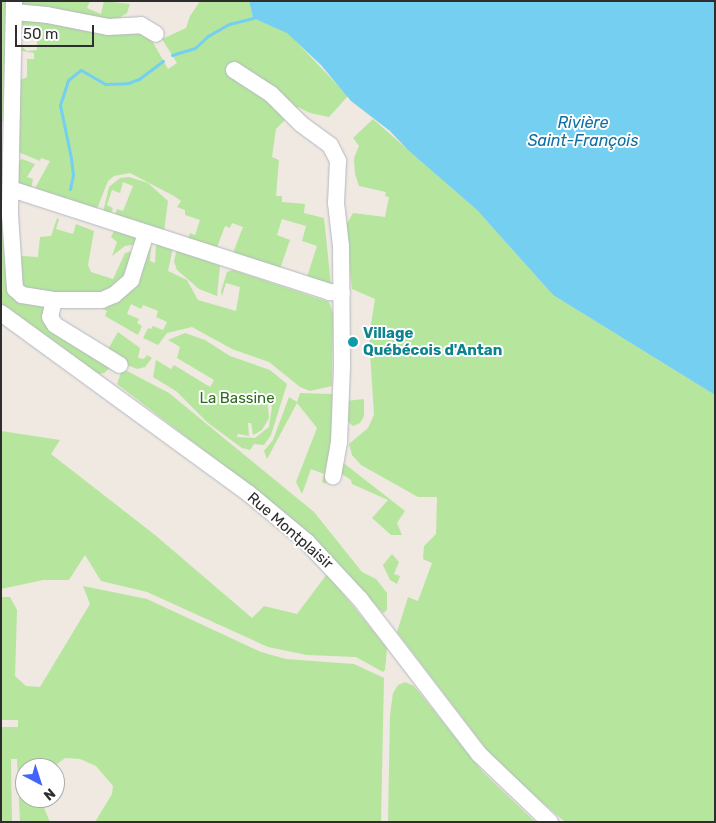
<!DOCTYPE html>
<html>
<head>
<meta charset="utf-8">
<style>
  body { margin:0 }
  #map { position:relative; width:716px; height:823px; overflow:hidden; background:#efe9e1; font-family:Rubik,sans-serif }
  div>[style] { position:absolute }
  .green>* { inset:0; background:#b6e59e }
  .water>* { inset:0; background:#75cff0 }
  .stream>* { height:3px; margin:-1.5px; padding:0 1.5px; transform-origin:1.5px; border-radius:1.5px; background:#75cff0 }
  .roads { filter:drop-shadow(0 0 1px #b4b7c1) drop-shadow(0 0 1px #b4b7c1) }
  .minor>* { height:16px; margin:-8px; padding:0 8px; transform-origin:8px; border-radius:8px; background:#fff }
  .dots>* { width:14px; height:14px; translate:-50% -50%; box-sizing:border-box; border:2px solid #fff; border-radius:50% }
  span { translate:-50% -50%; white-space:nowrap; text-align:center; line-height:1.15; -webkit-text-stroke:4px #fff; paint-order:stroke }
  .culture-label { font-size:15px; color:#0d838f; font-weight:700 }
  .left { translate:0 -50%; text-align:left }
  .park-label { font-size:15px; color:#2c6e1b }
  .street-label { font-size:15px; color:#2e2e2e }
  .water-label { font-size:16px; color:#0d6fa3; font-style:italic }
  .frame { position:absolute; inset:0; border:2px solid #2e2e2e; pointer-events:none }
  .north { position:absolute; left:15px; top:758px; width:50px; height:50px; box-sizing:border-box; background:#fff; border:1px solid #ababab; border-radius:50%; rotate:140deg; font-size:14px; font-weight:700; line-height:20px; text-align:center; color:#2e2e2e }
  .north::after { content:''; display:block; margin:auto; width:18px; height:22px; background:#4264fb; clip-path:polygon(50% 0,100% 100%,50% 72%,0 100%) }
  .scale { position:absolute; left:15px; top:25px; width:79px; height:22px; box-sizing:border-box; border:2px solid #2e2e2e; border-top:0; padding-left:6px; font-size:15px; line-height:18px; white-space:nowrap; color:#2e2e2e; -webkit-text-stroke:4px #fff; paint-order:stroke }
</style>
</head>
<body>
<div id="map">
  <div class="green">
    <i style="clip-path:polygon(1px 1px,10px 1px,4px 121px,1px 122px)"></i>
    <i style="clip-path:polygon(22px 1px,90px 1px,87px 8px,101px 14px,104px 1px,130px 4px,127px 13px,119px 18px,105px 20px,22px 6px)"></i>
    <i style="clip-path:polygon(200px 1px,249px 1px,253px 18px,287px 32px,348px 96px,329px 117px,310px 113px,298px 107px,276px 129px,272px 157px,279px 160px,276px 196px,282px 196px,282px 202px,305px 204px,304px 213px,324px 218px,331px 285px,307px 277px,317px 246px,302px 241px,306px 226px,282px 219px,277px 235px,290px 240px,280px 269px,233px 253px,243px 227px,232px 223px,230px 228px,225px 226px,216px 250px,188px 239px,190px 233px,195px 235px,200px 220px,185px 215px,185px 210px,177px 207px,181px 201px,174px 196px,130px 173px,114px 176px,108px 181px,97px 209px,34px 190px,50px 161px,41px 158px,40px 161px,18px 152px,20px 80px,27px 77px,27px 59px,34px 59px,34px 53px,22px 51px,22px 47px,27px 51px,37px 50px,37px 26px,22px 25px,21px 18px,135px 29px,150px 37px,168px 69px,177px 63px,162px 39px,186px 28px,190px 16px)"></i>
    <i style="clip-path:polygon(373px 119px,477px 210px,553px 295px,715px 395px,715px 822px,565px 822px,496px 762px,397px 632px,408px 597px,418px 601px,432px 563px,423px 559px,424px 546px,436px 534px,437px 497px,418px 497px,361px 465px,352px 455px,349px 444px,368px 428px,374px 415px,369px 337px,375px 299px,352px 289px,345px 227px,353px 213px,385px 217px,389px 197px,385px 196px,386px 192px,359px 186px,355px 174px,354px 158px,359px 146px,353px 138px)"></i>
    <i style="clip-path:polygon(22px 159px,35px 164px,27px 177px,33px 179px,31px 189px,18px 183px,17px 163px)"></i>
    <i style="clip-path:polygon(129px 177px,148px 183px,168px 201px,164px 231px,115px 216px,117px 209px,123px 211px,133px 186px,123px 182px,120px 193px,112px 190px,107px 205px,113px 208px,110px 215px,103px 212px,109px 187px,120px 178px)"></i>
    <i style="clip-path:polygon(1px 198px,12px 287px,49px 302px,48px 315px,111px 367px,104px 373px,99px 374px,1px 303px)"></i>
    <i style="clip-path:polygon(57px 218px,59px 219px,56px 229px,73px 234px,76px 224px,94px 231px,88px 265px,91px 272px,113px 279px,125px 253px,136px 250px,126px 282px,94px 297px,21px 292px,21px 256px,38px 257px,40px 237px,51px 236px)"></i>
    <i style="clip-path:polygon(115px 229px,136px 236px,138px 244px,125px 246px,112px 256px,117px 242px,111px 237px)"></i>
    <i style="clip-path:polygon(151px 244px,150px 261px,155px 263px,156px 244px,173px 248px,168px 271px,187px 280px,198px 300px,236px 311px,240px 287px,226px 283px,222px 296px,221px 291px,227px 272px,233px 270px,329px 302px,333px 313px,332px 386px,310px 391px,300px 387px,269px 362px,232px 349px,192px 327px,167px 333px,158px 345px,143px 338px,148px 328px,151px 329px,153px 326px,163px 330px,167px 322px,156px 317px,158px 311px,143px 305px,141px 309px,131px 304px,127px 314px,139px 319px,137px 323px,142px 326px,138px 335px,105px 316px,107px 311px,99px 307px)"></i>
    <i style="clip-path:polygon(177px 249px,220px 266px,217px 296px,199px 289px,177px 270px,174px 261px)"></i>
    <i style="clip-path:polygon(118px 332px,140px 348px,138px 358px,144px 359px,147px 355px,152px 358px,145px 367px,137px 369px,122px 363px,108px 349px)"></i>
    <i style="clip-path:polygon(evenodd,185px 333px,205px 340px,230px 356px,270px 370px,287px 384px,271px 435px,264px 445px,254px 444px,250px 450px,242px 448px,208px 423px,176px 391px,153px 377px,156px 360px,171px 369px,174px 365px,210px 387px,212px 384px,214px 380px,177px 358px,180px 347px,168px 340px,185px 333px,267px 398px,272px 407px,269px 427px,255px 438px,237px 437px,238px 434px,249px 436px,248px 423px,251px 423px,253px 435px,262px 430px,269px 418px,267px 398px)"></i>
    <i style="clip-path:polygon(127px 371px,169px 393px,314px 512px,362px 572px,376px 579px,387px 593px,387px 610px,383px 613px,327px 553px,252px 487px,117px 384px,121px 372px)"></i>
    <i style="clip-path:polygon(300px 393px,332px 394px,332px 430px,326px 484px,322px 482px,324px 474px,311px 469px,302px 494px,296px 482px,317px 428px,297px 403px,267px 459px,264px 451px,273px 440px,289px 397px,297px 402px)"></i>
    <i style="clip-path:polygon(364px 399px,364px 416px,360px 423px,353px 426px,346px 420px,346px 401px)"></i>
    <i style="clip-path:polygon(1px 431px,60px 440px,51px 454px,155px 535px,252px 618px,264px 606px,297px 614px,327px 574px,387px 648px,385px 670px,383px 672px,356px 657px,307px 655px,268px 647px,147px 592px,101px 581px,85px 555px,69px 580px,43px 580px,1px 589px)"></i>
    <i style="clip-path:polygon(341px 461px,405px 511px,397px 523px,402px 535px,391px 535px,372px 518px,388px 500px,352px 484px,351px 480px,336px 470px)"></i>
    <i style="clip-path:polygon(392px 554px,399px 562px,394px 574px,400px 576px,397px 584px,390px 580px,383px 565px)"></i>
    <i style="clip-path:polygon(83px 586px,147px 599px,261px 652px,286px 659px,354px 664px,384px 678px,381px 822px,95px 822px,112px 794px,113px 786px,96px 766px,80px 759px,65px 758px,52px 768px,25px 768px,25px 798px,43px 798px,43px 806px,50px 822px,20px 822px,17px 759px,11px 759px,12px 822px,1px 822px,1px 727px,18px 727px,18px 720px,1px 720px,1px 597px,10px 597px,17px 610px,15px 676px,26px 686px,40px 687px,90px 604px)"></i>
    <i style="clip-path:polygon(405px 682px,414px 686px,483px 772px,535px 822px,388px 822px,390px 715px,393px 693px,398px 685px)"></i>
  </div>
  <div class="water">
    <i style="clip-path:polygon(249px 1px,715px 1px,715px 395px,553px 295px,477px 210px,408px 150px,390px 131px,351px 101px,321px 65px,287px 33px,253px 18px)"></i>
  </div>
  <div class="stream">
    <i style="left:172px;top:55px;width:24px;rotate:-17deg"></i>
    <i style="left:195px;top:48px;width:18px;rotate:-43deg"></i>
    <i style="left:208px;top:36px;width:24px;rotate:-30deg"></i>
    <i style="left:229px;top:24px;width:25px;rotate:-14deg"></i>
    <i style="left:70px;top:189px;width:14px;rotate:-78deg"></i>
    <i style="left:73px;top:175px;width:17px;rotate:-97deg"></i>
    <i style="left:71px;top:158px;width:54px;rotate:-101.7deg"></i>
    <i style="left:60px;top:105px;width:26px;rotate:-72deg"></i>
    <i style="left:68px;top:80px;width:16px;rotate:-38deg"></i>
    <i style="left:81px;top:70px;width:28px;rotate:30deg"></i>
    <i style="left:105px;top:84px;width:23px;rotate:-2deg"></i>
    <i style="left:128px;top:83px;width:12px;rotate:-20deg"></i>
    <i style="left:139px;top:79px;width:30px;rotate:-37deg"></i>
  </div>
  <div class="roads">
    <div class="minor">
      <i style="left:14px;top:1px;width:213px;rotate:91.1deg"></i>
      <i style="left:10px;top:214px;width:75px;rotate:86.2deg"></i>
      <i style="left:15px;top:289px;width:9px;rotate:41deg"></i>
      <i style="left:22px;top:295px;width:32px;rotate:9deg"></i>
      <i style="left:54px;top:300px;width:48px"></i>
      <i style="left:102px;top:300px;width:13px;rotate:-23deg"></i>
      <i style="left:114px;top:295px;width:23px;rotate:-41deg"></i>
      <i style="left:131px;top:280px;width:49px;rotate:-72.3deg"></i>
      <i style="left:14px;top:12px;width:33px;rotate:5deg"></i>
      <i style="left:47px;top:15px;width:62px;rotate:11.1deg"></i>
      <i style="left:108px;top:27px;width:33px;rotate:-3deg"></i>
      <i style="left:141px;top:25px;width:17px;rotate:31deg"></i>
      <i style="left:234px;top:70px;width:44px;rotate:33deg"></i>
      <i style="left:271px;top:94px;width:42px;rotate:45deg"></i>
      <i style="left:301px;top:124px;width:36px;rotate:36deg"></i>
      <i style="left:330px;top:145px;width:18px;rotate:63deg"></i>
      <i style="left:338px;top:161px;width:42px;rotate:92.7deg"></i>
      <i style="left:336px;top:203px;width:43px;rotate:83.4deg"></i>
      <i style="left:341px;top:246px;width:121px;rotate:89.5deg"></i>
      <i style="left:342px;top:367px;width:75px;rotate:92.3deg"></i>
      <i style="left:339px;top:442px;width:35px;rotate:100deg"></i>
      <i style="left:11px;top:189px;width:334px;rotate:17.9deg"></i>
      <i style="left:329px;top:292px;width:13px;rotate:4deg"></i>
      <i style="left:54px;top:300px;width:17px;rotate:103deg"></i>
      <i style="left:50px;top:317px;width:9px;rotate:58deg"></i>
      <i style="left:55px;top:325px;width:76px;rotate:31.6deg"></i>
      <i style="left:1px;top:313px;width:306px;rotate:36.1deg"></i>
      <i style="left:248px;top:493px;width:77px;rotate:39.7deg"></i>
      <i style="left:307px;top:542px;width:78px;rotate:47.1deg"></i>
      <i style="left:360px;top:599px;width:195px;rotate:52.5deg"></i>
      <i style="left:479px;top:754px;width:98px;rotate:43.8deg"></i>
    </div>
  </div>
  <div class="dots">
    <i style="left:353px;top:342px;background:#0f9aa8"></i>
  </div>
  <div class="culture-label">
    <span class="left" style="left:363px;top:342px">Village<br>Québécois d'Antan</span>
  </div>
  <div class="park-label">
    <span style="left:237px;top:399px">La Bassine</span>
  </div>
  <div class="street-label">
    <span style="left:290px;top:531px;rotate:41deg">Rue Montplaisir</span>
  </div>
  <div class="water-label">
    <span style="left:583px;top:132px">Rivière<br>Saint-François</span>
  </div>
  <div class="frame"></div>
  <div class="north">N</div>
  <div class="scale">50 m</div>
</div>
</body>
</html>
